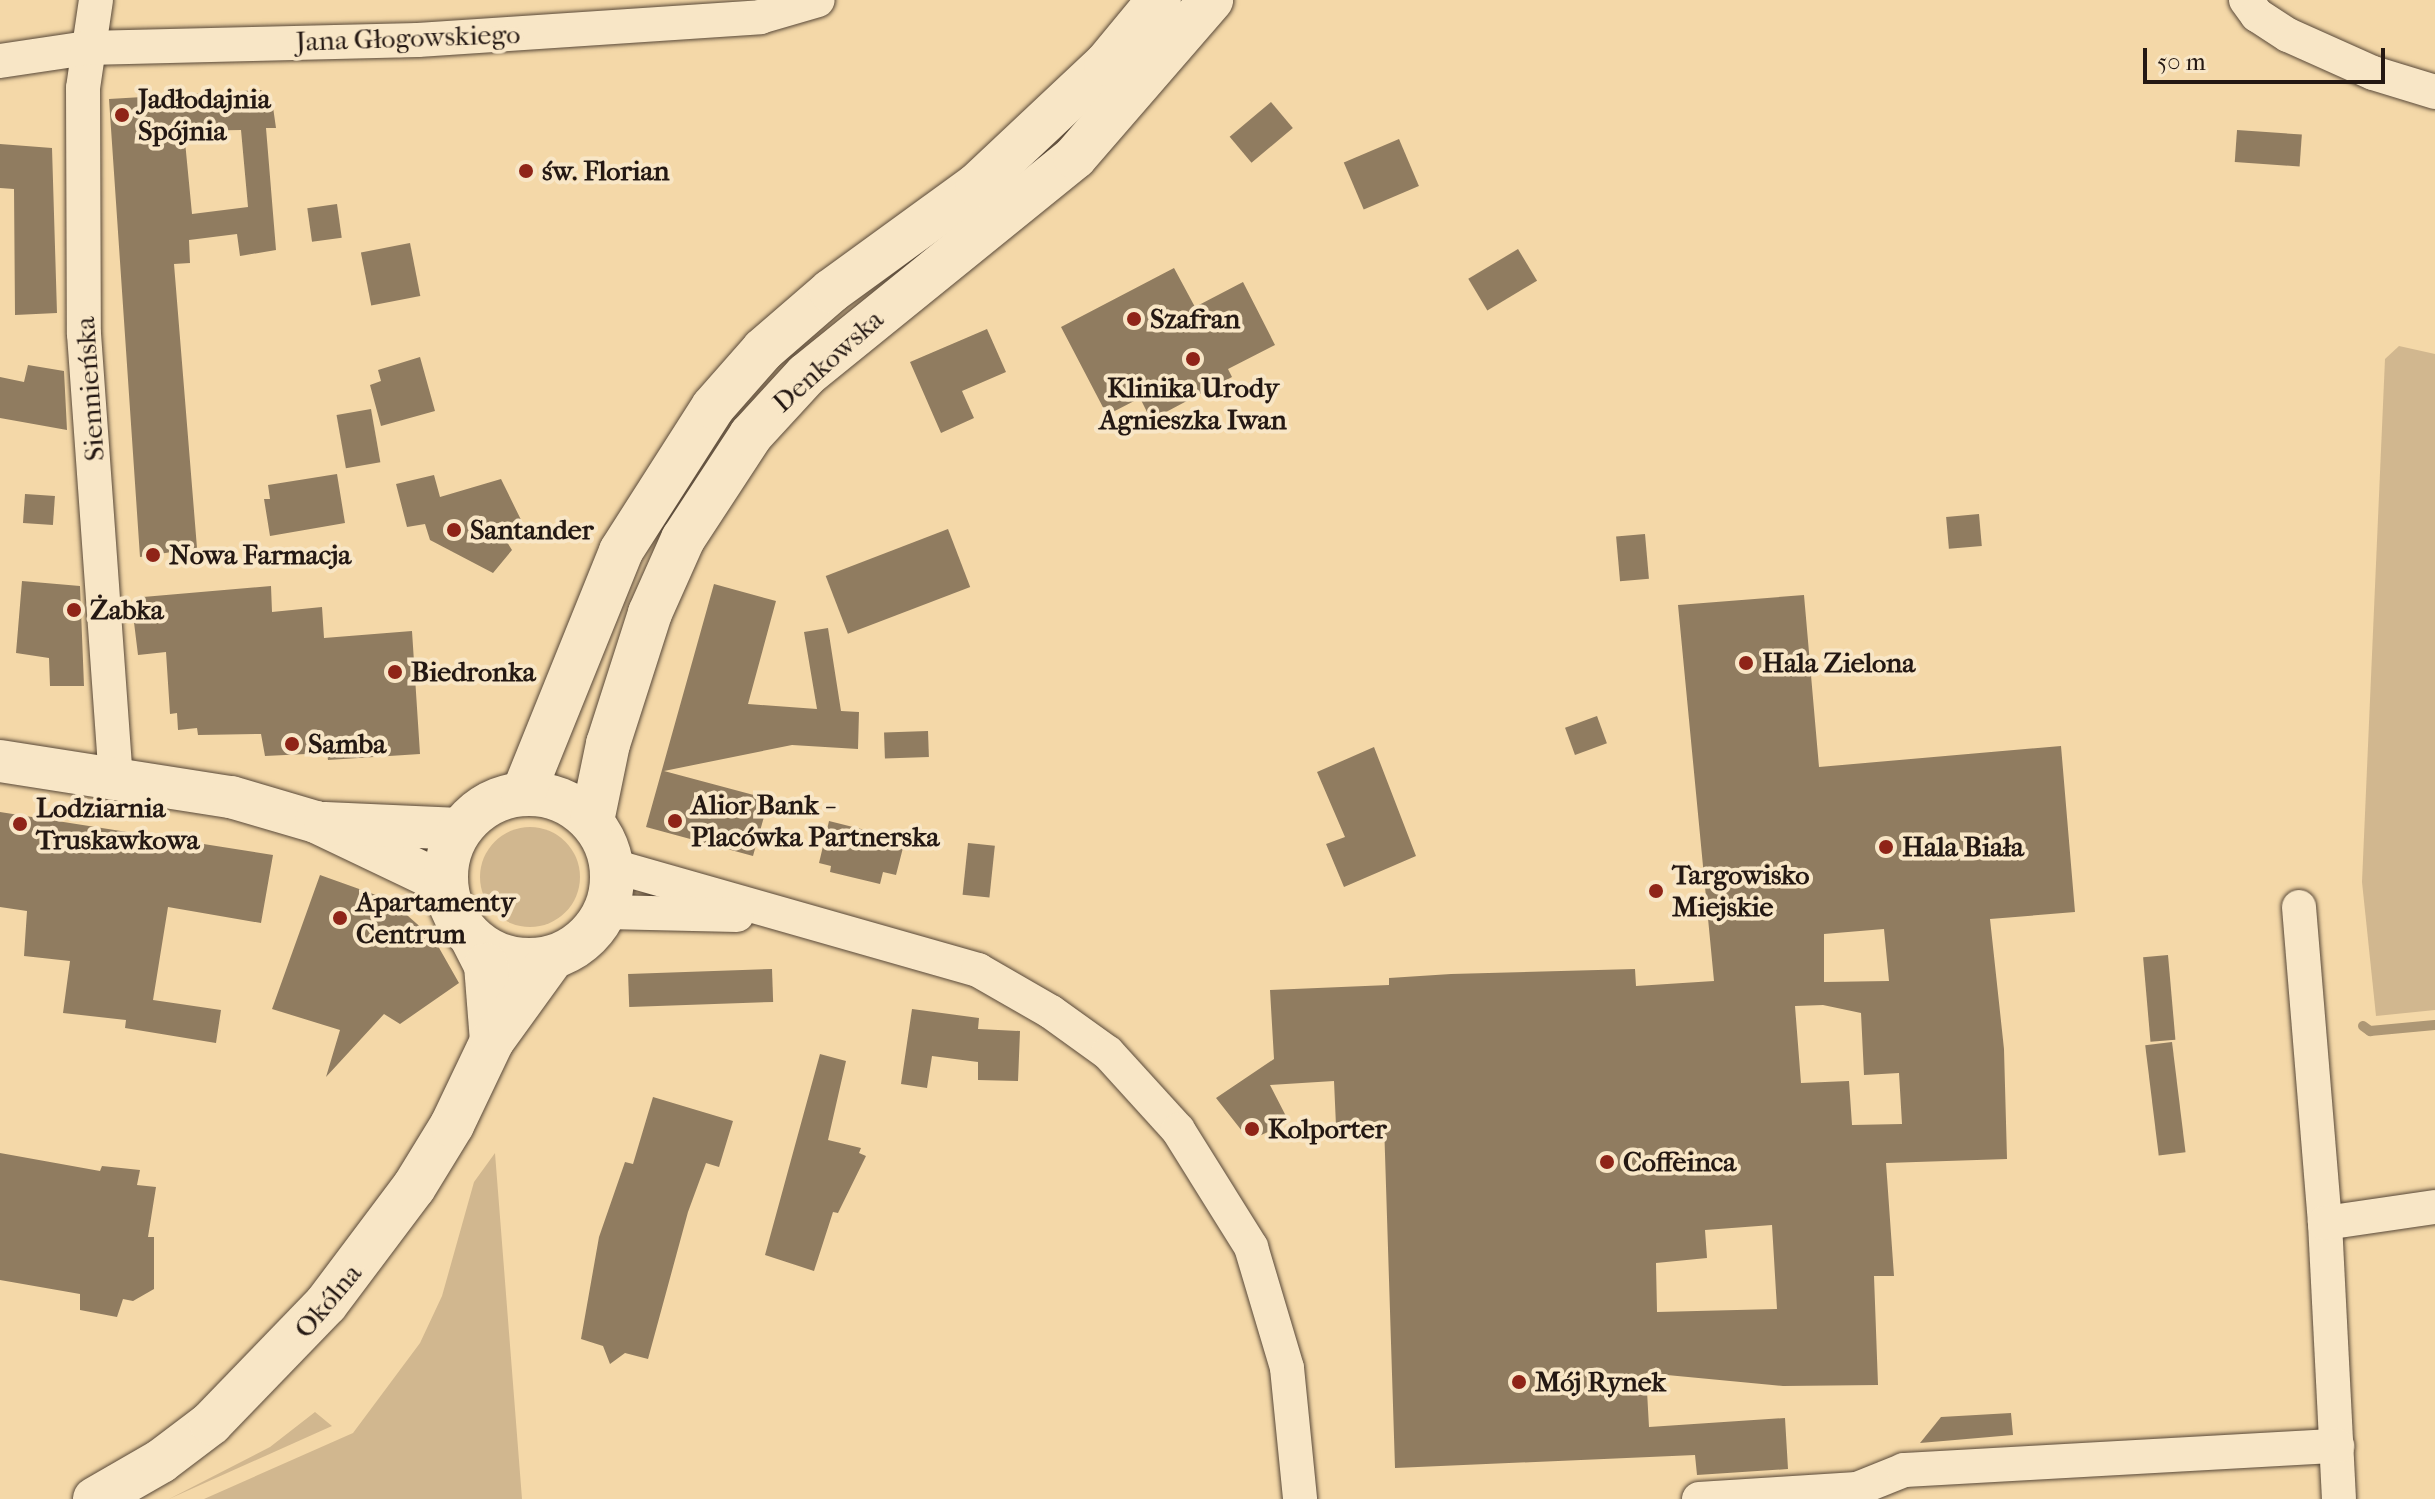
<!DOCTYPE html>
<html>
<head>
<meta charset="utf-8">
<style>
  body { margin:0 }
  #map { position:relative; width:2435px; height:1499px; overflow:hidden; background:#f4d8a8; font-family:"IM FELL French Canon",serif }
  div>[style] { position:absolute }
  .green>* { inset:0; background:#d1b78f }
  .round { border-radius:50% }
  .stream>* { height:10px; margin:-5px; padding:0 5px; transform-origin:5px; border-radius:5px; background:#ad9775 }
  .building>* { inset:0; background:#907c60; transform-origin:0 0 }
  .roads { filter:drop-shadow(0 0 2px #584838) drop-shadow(0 0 2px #584838) }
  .minor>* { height:34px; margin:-17px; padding:0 17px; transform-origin:17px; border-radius:17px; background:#f8e6c6 }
  .tertiary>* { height:42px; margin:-21px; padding:0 21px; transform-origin:21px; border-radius:21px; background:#f8e6c6 }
  .secondary>* { height:44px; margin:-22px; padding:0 22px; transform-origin:22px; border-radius:22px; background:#f8e6c6 }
  .secondary>.ring { margin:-22px; padding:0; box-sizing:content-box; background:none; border:44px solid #f8e6c6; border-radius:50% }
  .dots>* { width:22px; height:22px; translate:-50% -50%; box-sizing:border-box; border:4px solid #f8e6c6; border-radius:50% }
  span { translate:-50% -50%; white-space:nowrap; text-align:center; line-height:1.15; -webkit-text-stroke:8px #f8e6c6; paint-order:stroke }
  .street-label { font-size:28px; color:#241813 }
  .poi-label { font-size:28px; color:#241813; font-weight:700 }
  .left { translate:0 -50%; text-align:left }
  .scale { position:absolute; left:2143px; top:48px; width:242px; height:36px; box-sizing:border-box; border:4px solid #241813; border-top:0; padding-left:10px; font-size:24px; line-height:28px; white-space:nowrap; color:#241813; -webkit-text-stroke:6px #f8e6c6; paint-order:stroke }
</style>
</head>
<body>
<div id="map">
  <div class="green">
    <i style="clip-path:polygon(2399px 346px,2435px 354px,2435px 1010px,2376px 1016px,2362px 882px,2385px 359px)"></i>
    <i class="round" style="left:480px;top:827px;width:100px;height:100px"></i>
    <i style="clip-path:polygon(495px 1153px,522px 1499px,204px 1499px,353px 1433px,420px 1343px,442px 1296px,474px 1182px)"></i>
    <i style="clip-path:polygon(315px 1412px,332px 1426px,169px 1499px,270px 1447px)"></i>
  </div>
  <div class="stream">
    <i style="left:2363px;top:1026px;width:9px;rotate:36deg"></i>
    <i style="left:2370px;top:1031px;width:65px;rotate:-5.3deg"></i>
  </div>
  <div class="building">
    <i style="clip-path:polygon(evenodd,261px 90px,272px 100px,276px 128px,266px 128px,276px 250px,240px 256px,237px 234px,189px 240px,190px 263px,174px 264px,197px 548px,140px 557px,109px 99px,261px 90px,241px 130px,248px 207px,192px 214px,184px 131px,241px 130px)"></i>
    <i style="left:1271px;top:102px;width:34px;height:54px;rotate:50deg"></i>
    <i style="left:2237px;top:130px;width:65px;height:32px;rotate:4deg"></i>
    <i style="left:1399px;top:139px;width:51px;height:60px;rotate:67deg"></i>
    <i style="clip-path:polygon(0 144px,52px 148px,57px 313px,15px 315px,14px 189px,0 188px)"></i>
    <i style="left:337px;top:204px;width:34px;height:30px;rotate:82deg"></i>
    <i style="left:410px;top:243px;width:54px;height:50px;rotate:79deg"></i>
    <i style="left:1518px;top:249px;width:37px;height:58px;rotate:59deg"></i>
    <i style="clip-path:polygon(1174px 268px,1195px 307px,1243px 282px,1275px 345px,1228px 369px,1232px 377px,1151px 420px,1140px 398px,1107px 415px,1061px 327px)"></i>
    <i style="clip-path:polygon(987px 329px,1006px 372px,962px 391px,974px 418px,941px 433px,910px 362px)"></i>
    <i style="clip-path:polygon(420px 357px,435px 411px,381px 426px,370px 385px,381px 381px,378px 370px)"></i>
    <i style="clip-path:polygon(28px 365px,64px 371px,67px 430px,0 418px,0 377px,24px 382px)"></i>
    <i style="left:371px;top:409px;width:54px;height:35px;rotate:80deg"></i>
    <i style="clip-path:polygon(337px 474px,345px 523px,270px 536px,264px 499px,270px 499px,268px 485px)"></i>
    <i style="clip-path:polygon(434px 475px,440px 497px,501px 479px,525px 528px,505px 539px,512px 550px,493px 573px,430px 540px,425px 524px,407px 527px,396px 484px)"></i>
    <i style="left:25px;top:494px;width:30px;height:29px;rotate:4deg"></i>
    <i style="left:1979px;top:514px;width:32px;height:33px;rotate:85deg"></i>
    <i style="left:948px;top:529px;width:62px;height:131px;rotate:69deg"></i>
    <i style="left:1645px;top:534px;width:45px;height:29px;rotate:85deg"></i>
    <i style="clip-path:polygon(22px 581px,80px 586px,84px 686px,50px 686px,49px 658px,16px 653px)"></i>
    <i style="clip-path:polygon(714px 584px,776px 601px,748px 704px,817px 709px,804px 632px,828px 628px,841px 711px,859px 712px,858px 749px,792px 745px,664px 771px,769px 799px,753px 856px,646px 827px)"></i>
    <i style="clip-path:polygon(271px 586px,272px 612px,322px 607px,324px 638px,412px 631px,420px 754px,328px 760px,327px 753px,265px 756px,261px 734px,198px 735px,197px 728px,178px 730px,177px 713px,170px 714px,166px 652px,138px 655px,132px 606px,144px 605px,143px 597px)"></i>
    <i style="clip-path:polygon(evenodd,1804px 595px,1819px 767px,2061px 746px,2075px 912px,1990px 919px,2004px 1049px,2007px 1159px,1886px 1163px,1894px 1276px,1874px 1276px,1878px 1385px,1783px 1386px,1646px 1373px,1649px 1427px,1785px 1418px,1788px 1469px,1697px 1475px,1695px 1455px,1395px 1468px,1384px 1123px,1336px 1126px,1334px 1081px,1270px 1085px,1289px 1122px,1257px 1137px,1242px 1131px,1216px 1098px,1274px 1059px,1270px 990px,1389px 985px,1389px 978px,1451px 974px,1635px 969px,1636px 986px,1714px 981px,1678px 605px,1804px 595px,1884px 929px,1889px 981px,1824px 982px,1824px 934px,1884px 929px,1804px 595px,1823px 1005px,1861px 1013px,1864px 1075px,1899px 1073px,1902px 1124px,1852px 1125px,1849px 1081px,1801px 1083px,1795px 1006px,1823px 1005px,1804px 595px,1772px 1225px,1777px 1309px,1657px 1312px,1656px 1263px,1707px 1258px,1705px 1230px,1772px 1225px)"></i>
    <i style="left:1597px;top:716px;width:29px;height:34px;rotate:70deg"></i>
    <i style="left:928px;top:731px;width:26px;height:44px;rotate:88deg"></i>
    <i style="clip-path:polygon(1374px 747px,1416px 856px,1344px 887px,1326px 844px,1345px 837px,1317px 772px)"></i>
    <i style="clip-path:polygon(0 812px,273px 855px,261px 923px,168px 907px,153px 1000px,221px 1010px,216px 1043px,125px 1028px,126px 1020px,63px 1013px,70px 961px,24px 956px,27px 911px,0 907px)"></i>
    <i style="clip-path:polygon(829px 821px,905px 840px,896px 875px,883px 872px,880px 884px,830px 872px,831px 866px,819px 863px)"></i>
    <i style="left:968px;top:843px;width:27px;height:52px;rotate:6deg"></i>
    <i style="clip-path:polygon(320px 875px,390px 900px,434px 939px,459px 983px,400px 1024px,384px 1014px,326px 1077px,340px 1030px,272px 1009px)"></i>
    <i style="left:2168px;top:955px;width:85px;height:25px;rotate:85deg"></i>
    <i style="left:772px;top:969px;width:33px;height:144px;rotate:88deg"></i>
    <i style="clip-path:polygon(912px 1009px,979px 1018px,978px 1029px,1020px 1031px,1018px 1081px,978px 1080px,978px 1062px,932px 1056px,927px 1088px,901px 1084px)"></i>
    <i style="left:2172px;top:1042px;width:111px;height:27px;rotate:83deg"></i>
    <i style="clip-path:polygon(820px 1054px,846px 1061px,828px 1140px,861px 1148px,859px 1153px,866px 1156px,838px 1213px,833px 1212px,814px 1271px,765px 1255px)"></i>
    <i style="clip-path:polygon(653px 1097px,733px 1121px,719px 1167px,706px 1163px,688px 1212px,648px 1359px,625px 1353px,610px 1364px,603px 1346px,581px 1339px,599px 1237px,625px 1162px,633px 1164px)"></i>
    <i style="clip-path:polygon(0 1153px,100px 1171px,102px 1166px,140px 1170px,137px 1185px,156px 1187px,148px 1237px,154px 1237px,154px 1289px,133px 1301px,123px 1299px,117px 1317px,80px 1310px,80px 1294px,0 1280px)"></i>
    <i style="clip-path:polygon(2011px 1413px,2013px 1435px,1920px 1443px,1941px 1417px)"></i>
  </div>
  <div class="roads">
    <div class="minor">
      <i style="left:96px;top:0;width:89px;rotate:98.4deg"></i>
      <i style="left:83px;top:88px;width:246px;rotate:89.8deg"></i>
      <i style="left:84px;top:334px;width:444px;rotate:85.9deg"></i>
      <i style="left:2246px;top:0;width:19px;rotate:54deg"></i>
      <i style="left:2257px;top:15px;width:37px;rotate:33deg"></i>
      <i style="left:2288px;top:35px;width:93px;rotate:24.1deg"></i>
      <i style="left:2373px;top:73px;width:65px;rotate:17deg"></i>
      <i style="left:0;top:61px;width:88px;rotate:-8.5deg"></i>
      <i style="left:87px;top:48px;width:331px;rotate:-1.4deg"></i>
      <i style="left:418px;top:40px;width:343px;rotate:-3.8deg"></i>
      <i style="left:760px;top:17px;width:60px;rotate:-16.3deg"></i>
      <i style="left:613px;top:866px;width:380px;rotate:15.9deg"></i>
      <i style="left:978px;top:970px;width:84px;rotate:29.9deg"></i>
      <i style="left:1051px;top:1012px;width:70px;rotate:35.7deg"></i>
      <i style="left:1108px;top:1053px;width:104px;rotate:47.7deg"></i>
      <i style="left:1178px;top:1130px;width:138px;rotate:58deg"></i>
      <i style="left:1251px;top:1247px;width:126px;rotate:73.4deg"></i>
      <i style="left:1287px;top:1368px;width:132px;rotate:84.3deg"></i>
      <i style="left:2299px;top:907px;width:317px;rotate:85.3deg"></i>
      <i style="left:2325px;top:1223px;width:276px;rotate:87.1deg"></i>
      <i style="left:606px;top:912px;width:131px;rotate:1.3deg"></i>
      <i style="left:2325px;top:1223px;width:111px;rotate:-8.3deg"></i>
      <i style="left:1699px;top:1499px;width:158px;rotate:-3.6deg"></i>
      <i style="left:1857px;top:1489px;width:51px;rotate:-22deg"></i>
      <i style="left:1904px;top:1470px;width:434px;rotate:-3.2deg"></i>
    </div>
    <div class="tertiary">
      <i style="left:0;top:761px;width:234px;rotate:8.9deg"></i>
      <i style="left:231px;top:797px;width:89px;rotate:16.4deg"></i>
      <i style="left:316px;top:822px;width:144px;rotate:25.5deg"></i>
      <i style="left:325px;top:823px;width:135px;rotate:2.5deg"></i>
    </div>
    <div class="secondary">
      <i class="ring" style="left:446px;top:794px;width:122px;height:122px"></i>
      <i style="left:523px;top:794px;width:262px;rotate:-68deg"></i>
      <i style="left:621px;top:551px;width:171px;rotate:-57.4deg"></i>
      <i style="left:713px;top:407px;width:76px;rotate:-48.7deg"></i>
      <i style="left:763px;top:350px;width:90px;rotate:-40.9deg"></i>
      <i style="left:831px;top:291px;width:180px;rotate:-36deg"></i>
      <i style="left:977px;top:185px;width:177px;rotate:-43.2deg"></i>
      <i style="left:1106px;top:64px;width:83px;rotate:-50.4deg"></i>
      <i style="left:592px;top:821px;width:79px;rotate:-78.3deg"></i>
      <i style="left:608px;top:744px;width:138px;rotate:-72.2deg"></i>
      <i style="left:650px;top:613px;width:81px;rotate:-66deg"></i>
      <i style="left:683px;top:539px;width:124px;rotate:-56.8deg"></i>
      <i style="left:751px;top:435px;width:81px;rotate:-47.5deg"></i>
      <i style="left:806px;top:375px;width:346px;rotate:-39deg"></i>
      <i style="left:1075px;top:157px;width:208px;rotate:-49.1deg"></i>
      <i style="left:473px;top:940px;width:28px;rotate:63deg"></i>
      <i style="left:486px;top:965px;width:76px;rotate:85.5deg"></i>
      <i style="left:95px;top:1499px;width:76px;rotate:-29.9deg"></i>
      <i style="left:161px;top:1461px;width:63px;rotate:-37.2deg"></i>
      <i style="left:211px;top:1423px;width:165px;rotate:-46deg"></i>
      <i style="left:326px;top:1304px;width:146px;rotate:-53.1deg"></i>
      <i style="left:414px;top:1187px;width:73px;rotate:-58.5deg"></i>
      <i style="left:452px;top:1125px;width:93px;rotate:-64.5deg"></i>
      <i style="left:492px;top:1041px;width:102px;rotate:-54.1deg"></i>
    </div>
  </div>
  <div class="dots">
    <i style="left:122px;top:115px;background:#8f2418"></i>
    <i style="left:526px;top:171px;background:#8f2418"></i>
    <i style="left:1134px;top:319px;background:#8f2418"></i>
    <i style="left:1193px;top:359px;background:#8f2418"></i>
    <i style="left:454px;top:530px;background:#8f2418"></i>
    <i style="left:153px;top:555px;background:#8f2418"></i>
    <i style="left:74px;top:610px;background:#8f2418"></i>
    <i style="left:1746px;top:663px;background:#8f2418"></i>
    <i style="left:395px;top:672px;background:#8f2418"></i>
    <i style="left:292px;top:744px;background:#8f2418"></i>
    <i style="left:675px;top:821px;background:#8f2418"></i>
    <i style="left:20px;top:824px;background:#8f2418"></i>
    <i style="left:1886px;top:847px;background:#8f2418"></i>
    <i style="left:1656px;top:891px;background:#8f2418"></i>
    <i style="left:340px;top:918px;background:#8f2418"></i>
    <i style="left:1252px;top:1129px;background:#8f2418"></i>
    <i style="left:1607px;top:1162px;background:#8f2418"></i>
    <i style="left:1519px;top:1382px;background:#8f2418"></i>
  </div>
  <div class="street-label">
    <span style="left:408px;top:38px;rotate:-2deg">Jana Głogowskiego</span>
    <span style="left:828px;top:361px;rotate:-42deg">Denkowska</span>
    <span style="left:90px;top:389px;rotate:-94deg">Siennieńska</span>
    <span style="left:328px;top:1301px;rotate:-50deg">Okólna</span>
  </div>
  <div class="poi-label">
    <span class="left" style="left:138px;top:115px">Jadłodajnia<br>Spójnia</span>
    <span class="left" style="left:542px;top:171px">św. Florian</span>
    <span class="left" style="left:1150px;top:319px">Szafran</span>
    <span style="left:1193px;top:404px">Klinika Urody<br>Agnieszka Iwan</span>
    <span class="left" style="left:470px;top:530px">Santander</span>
    <span class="left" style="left:169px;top:555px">Nowa Farmacja</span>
    <span class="left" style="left:90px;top:610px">Żabka</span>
    <span class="left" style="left:1762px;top:663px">Hala Zielona</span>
    <span class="left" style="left:411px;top:672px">Biedronka</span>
    <span class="left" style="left:308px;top:744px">Samba</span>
    <span class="left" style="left:691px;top:821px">Alior Bank -<br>Placówka Partnerska</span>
    <span class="left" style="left:36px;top:824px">Lodziarnia<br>Truskawkowa</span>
    <span class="left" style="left:1902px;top:847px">Hala Biała</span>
    <span class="left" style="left:1672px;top:891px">Targowisko<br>Miejskie</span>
    <span class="left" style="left:356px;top:918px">Apartamenty<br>Centrum</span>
    <span class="left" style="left:1268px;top:1129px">Kolporter</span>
    <span class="left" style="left:1623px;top:1162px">Coffeinca</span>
    <span class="left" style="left:1535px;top:1382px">Mój Rynek</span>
  </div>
  <div class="scale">50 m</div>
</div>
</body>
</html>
